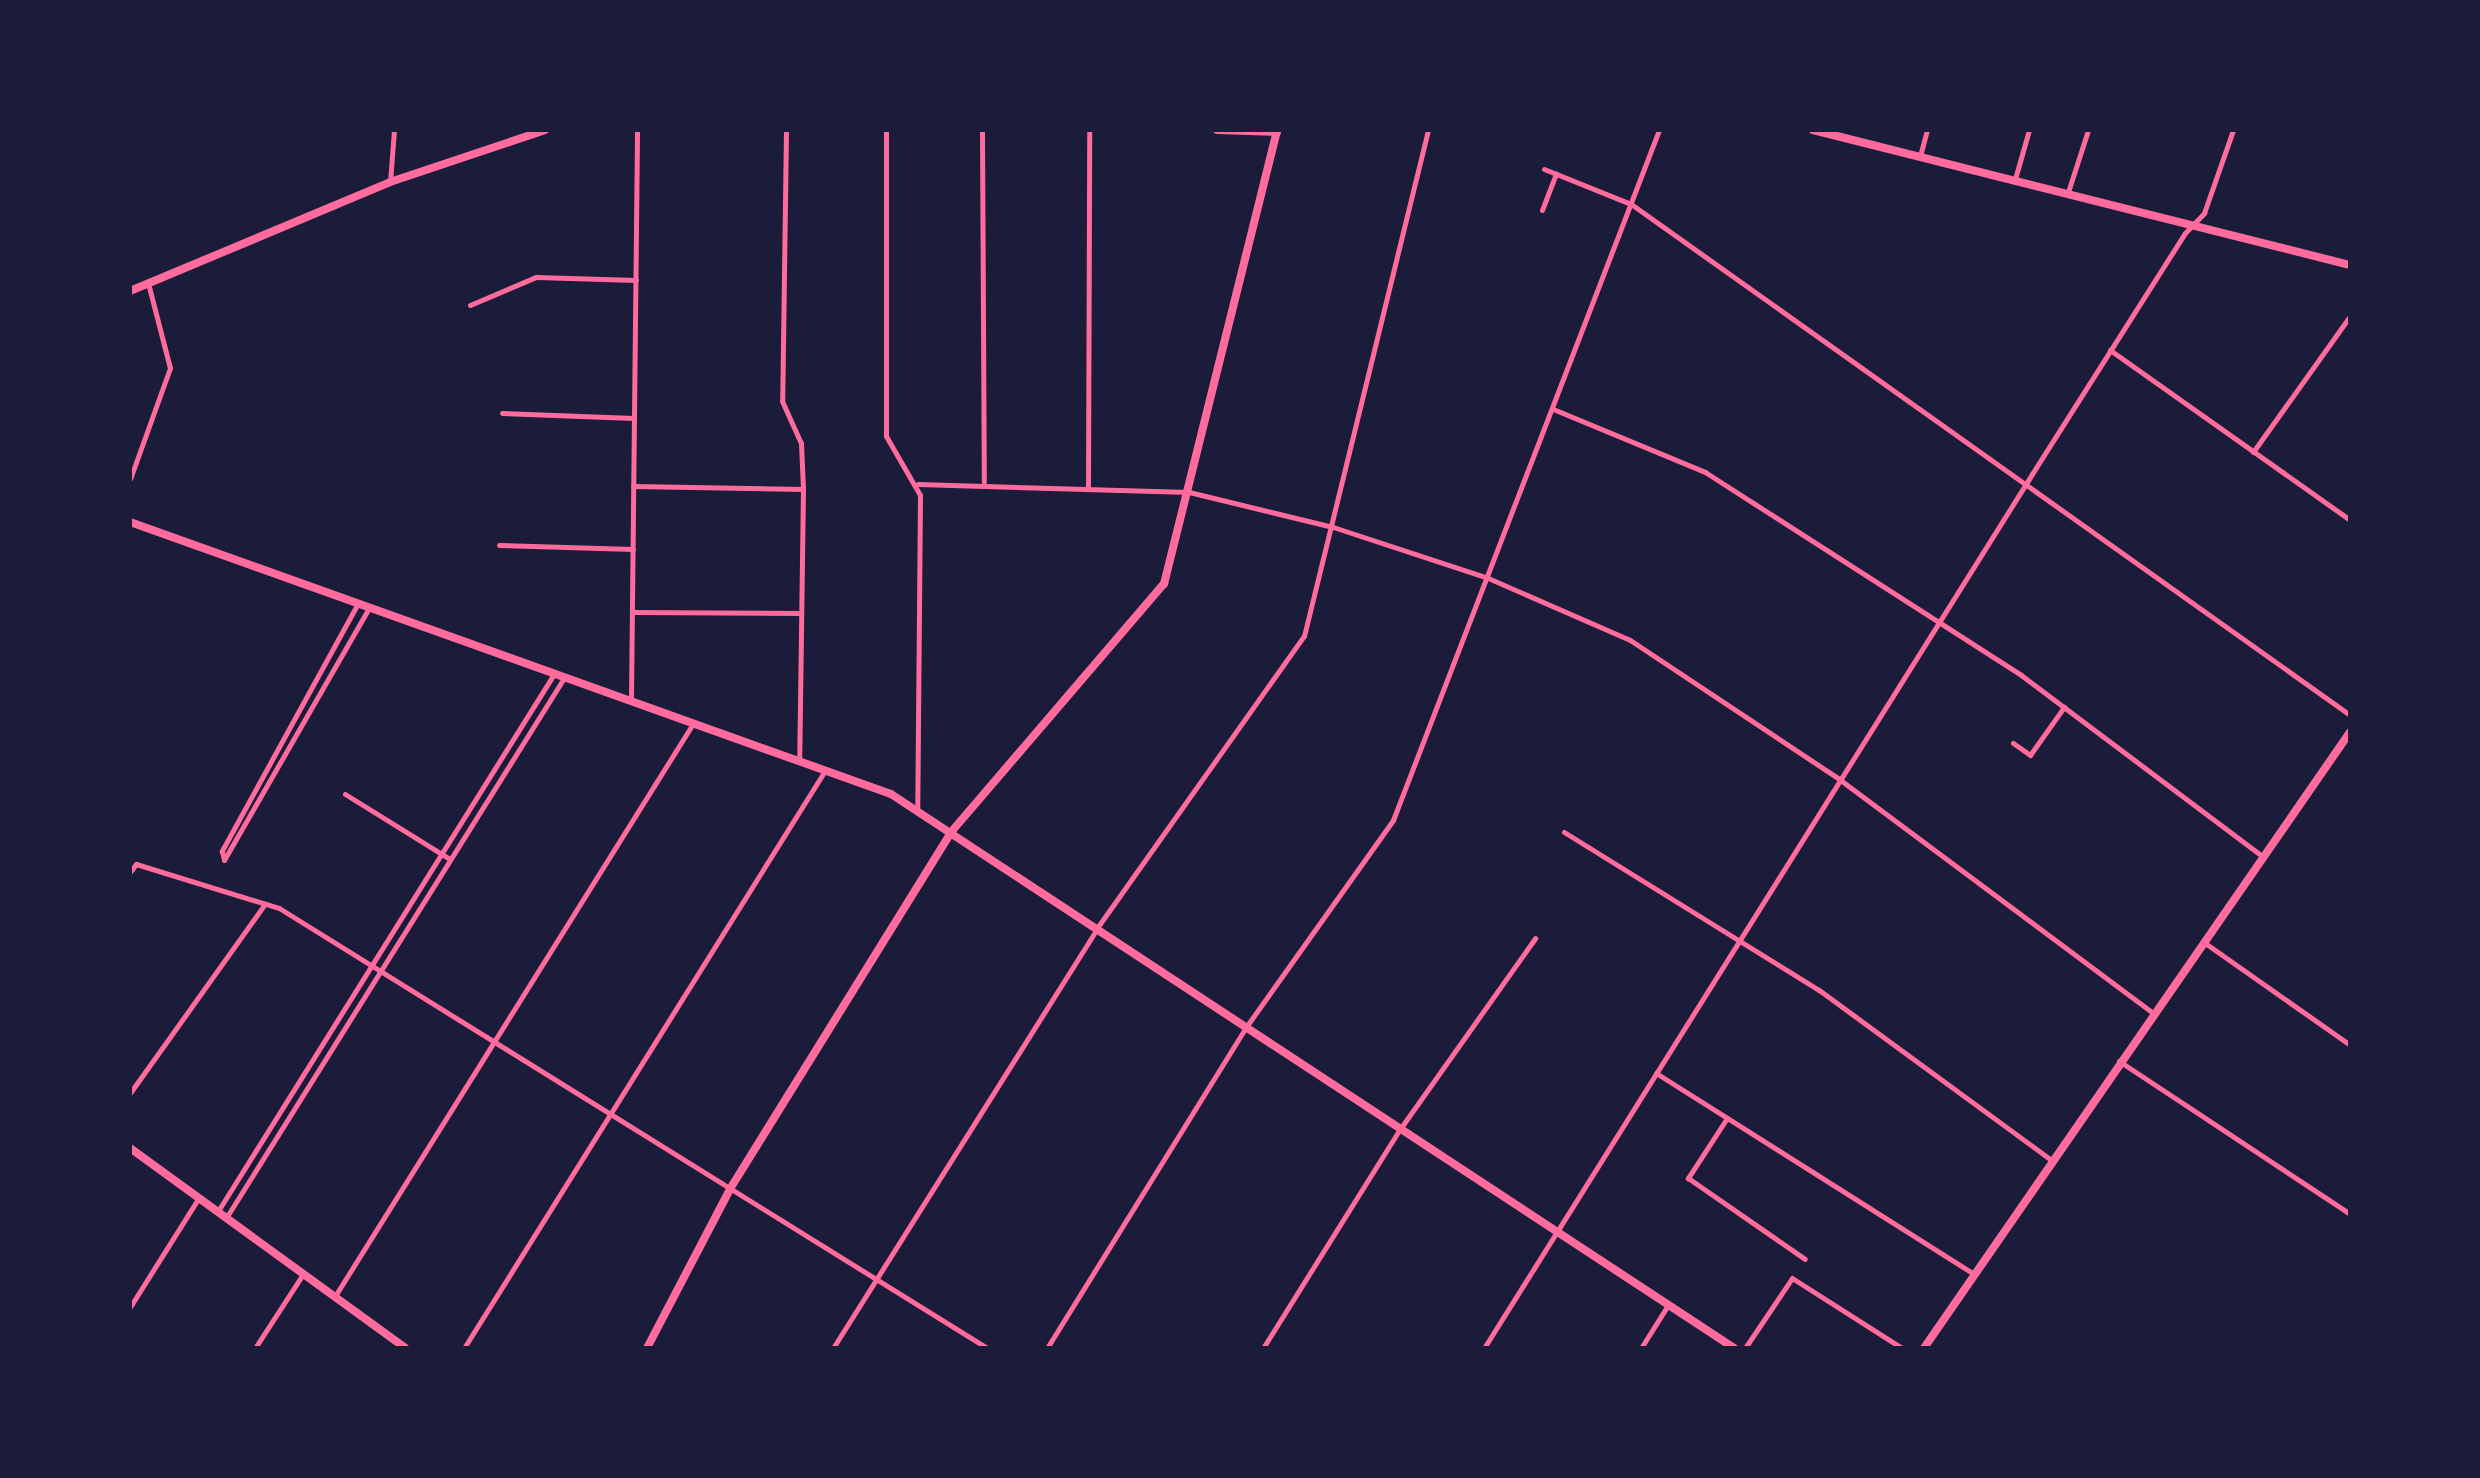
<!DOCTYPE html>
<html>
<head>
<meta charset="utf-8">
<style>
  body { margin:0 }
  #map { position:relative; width:2480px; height:1478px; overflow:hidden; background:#1b1b3a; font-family:Commissioner,sans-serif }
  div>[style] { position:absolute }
  .minor>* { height:5px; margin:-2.5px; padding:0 2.5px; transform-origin:2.5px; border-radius:2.5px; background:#ff6b9d }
  .tertiary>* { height:8px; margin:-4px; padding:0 4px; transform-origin:4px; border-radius:4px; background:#ff6b9d }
  .secondary>* { height:8px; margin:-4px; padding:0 4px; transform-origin:4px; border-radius:4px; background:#ff6b9d }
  span { translate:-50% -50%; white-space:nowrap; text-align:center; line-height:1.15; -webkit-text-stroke:10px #1b1b3a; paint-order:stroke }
  .frame { position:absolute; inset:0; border:132px solid #1b1b3a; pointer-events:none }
</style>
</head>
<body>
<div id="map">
  <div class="minor">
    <i style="left:786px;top:130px;width:271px;rotate:90.8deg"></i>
    <i style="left:782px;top:401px;width:46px;rotate:65.7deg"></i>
    <i style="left:801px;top:443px;width:46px;rotate:87.5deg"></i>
    <i style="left:803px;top:489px;width:270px;rotate:90.8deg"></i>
    <i style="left:886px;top:130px;width:306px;rotate:90deg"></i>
    <i style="left:886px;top:436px;width:68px;rotate:60deg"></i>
    <i style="left:920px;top:495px;width:315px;rotate:90.5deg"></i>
    <i style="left:982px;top:130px;width:352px;rotate:89.7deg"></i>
    <i style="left:1920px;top:156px;width:27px;rotate:-75deg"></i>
    <i style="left:1544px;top:169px;width:94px;rotate:21.9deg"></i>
    <i style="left:1631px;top:204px;width:882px;rotate:35.4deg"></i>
    <i style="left:2015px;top:179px;width:51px;rotate:-74.1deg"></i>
    <i style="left:390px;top:182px;width:52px;rotate:-85.6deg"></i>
    <i style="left:2068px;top:192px;width:65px;rotate:-72.1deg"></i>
    <i style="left:1542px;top:210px;width:39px;rotate:-69deg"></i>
    <i style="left:470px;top:305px;width:72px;rotate:-23deg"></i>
    <i style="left:536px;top:277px;width:100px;rotate:1.7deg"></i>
    <i style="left:2110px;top:350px;width:294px;rotate:35.3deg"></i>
    <i style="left:1553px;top:409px;width:165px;rotate:22.5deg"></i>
    <i style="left:1705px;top:472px;width:376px;rotate:32.7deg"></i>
    <i style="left:2021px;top:675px;width:301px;rotate:36.9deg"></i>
    <i style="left:502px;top:413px;width:132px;rotate:2.2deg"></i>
    <i style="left:2253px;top:452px;width:167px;rotate:-54.5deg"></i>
    <i style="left:130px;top:479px;width:118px;rotate:-70.2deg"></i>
    <i style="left:170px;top:368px;width:88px;rotate:-104.5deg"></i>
    <i style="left:918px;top:484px;width:271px;rotate:1.7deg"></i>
    <i style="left:1189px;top:492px;width:148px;rotate:13.7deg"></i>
    <i style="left:1333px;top:527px;width:163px;rotate:18.2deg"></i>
    <i style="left:1488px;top:578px;width:155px;rotate:23.6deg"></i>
    <i style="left:1630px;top:640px;width:251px;rotate:33.6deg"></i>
    <i style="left:1839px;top:779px;width:390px;rotate:36.7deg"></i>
    <i style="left:633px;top:486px;width:170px;rotate:1deg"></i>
    <i style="left:1088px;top:487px;width:357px;rotate:-89.8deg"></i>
    <i style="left:499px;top:545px;width:134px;rotate:1.7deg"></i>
    <i style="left:357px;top:605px;width:281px;rotate:118.8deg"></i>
    <i style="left:222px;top:851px;width:9px;rotate:77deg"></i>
    <i style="left:224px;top:860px;width:291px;rotate:-60.1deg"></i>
    <i style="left:632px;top:612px;width:169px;rotate:0.3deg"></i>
    <i style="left:631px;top:698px;width:568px;rotate:-89.39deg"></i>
    <i style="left:2013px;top:743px;width:21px;rotate:35deg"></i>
    <i style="left:2030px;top:755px;width:59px;rotate:-54.7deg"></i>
    <i style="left:345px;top:794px;width:123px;rotate:31.8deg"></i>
    <i style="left:1564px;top:832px;width:300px;rotate:31.8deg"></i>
    <i style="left:1819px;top:990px;width:286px;rotate:36.2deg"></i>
    <i style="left:130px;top:872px;width:10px;rotate:-53deg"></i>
    <i style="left:136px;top:864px;width:150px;rotate:17.1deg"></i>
    <i style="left:279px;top:908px;width:834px;rotate:31.86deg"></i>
    <i style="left:2205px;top:943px;width:177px;rotate:35.1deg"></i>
    <i style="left:2119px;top:1061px;width:277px;rotate:33.5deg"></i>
    <i style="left:1656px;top:1073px;width:374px;rotate:32.3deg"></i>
    <i style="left:130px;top:1093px;width:232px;rotate:-54.5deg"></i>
    <i style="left:1727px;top:1118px;width:72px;rotate:123deg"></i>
    <i style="left:1688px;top:1178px;width:142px;rotate:34.7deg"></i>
    <i style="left:218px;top:1211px;width:633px;rotate:-57.97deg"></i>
    <i style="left:226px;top:1218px;width:637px;rotate:-57.96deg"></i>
    <i style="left:335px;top:1296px;width:677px;rotate:-57.98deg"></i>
    <i style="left:130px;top:1307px;width:128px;rotate:-57.8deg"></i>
    <i style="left:255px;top:1348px;width:88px;rotate:-57deg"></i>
    <i style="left:464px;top:1348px;width:679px;rotate:-57.99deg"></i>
    <i style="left:833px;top:1348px;width:496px;rotate:-57.8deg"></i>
    <i style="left:1097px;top:928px;width:358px;rotate:-54.7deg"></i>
    <i style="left:1304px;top:636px;width:521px;rotate:-76.23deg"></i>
    <i style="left:1047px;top:1348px;width:378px;rotate:-58.2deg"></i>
    <i style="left:1246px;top:1027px;width:254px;rotate:-54.6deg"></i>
    <i style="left:1393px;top:820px;width:739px;rotate:-68.92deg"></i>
    <i style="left:1263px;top:1348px;width:258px;rotate:-58deg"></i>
    <i style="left:1400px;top:1129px;width:234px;rotate:-54.7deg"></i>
    <i style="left:1484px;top:1348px;width:1032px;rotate:-57.91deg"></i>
    <i style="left:2032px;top:474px;width:285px;rotate:-57.6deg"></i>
    <i style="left:2185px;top:233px;width:28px;rotate:-46deg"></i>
    <i style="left:2204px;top:213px;width:88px;rotate:-70.7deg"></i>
    <i style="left:1641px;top:1348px;width:51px;rotate:-57.9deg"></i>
    <i style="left:1745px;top:1348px;width:84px;rotate:-56.1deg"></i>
    <i style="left:1792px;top:1278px;width:130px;rotate:32.5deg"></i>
  </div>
  <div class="tertiary">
    <i style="left:1813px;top:130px;width:554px;rotate:14.11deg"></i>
    <i style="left:130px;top:522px;width:808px;rotate:19.67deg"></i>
    <i style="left:891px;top:794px;width:1009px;rotate:33.31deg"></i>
    <i style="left:130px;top:1148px;width:340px;rotate:36deg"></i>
    <i style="left:1924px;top:1348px;width:749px;rotate:-55.33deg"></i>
  </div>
  <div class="secondary">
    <i style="left:1217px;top:130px;width:60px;rotate:1.9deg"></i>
    <i style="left:130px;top:291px;width:282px;rotate:-22.7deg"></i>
    <i style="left:390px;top:182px;width:163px;rotate:-18.5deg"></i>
    <i style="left:647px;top:1348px;width:179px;rotate:-62.4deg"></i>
    <i style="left:730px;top:1189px;width:421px;rotate:-58.2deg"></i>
    <i style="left:952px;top:831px;width:326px;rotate:-49.4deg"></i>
    <i style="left:1164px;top:584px;width:468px;rotate:-76deg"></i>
  </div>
  <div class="frame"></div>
</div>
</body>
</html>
